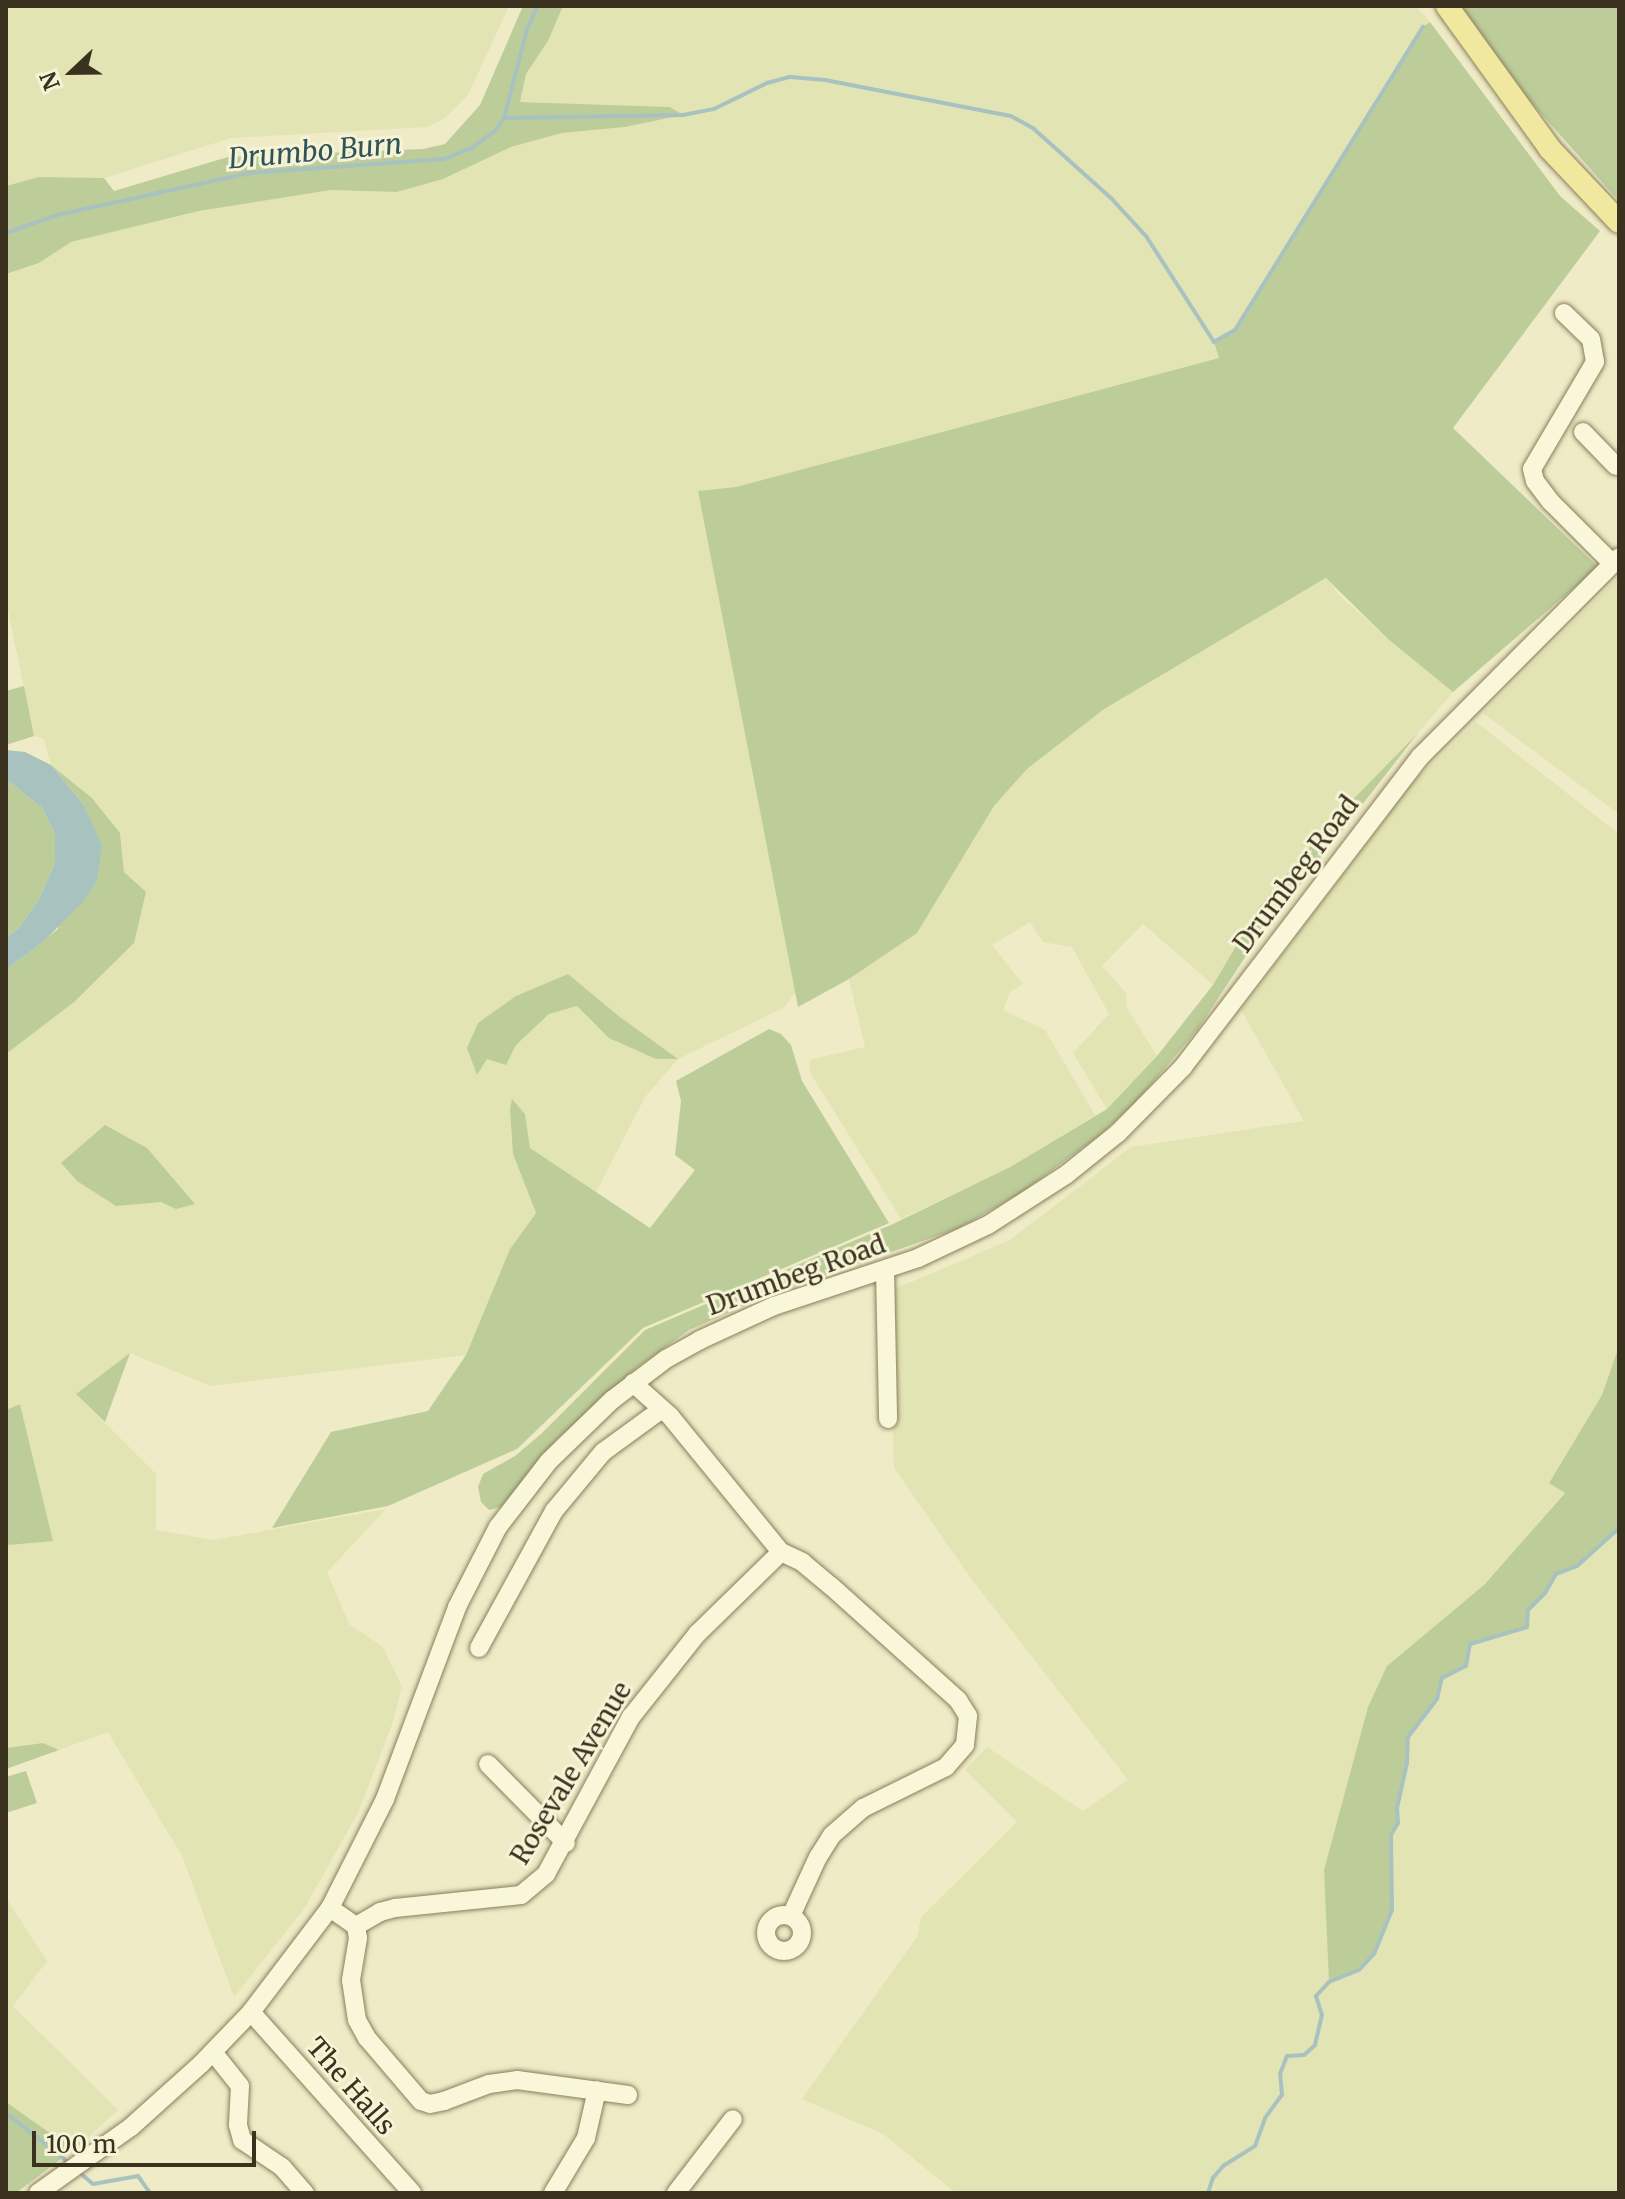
<!DOCTYPE html>
<html>
<head>
<meta charset="utf-8">
<style>
  body { margin:0 }
  #map { position:relative; width:1625px; height:2199px; overflow:hidden; background:#eeebc6; font-family:Merriweather,serif }
  div>[style] { position:absolute }
  .farmland>* { inset:0; background:#e2e4b3 }
  .green>* { inset:0; background:#bccd9a }
  .water>* { inset:0; background:#a8c2c0 }
  .stream>* { height:4px; margin:-2px; padding:0 2px; transform-origin:2px; border-radius:2px; background:#a8c2c0 }
  .roads { filter:drop-shadow(0 0 2px #8a7e5c) drop-shadow(0 0 2px #8a7e5c) }
  .minor>* { height:18px; margin:-9px; padding:0 9px; transform-origin:9px; border-radius:9px; background:#f9f6da }
  .minor>.ring { margin:-9px; padding:0; box-sizing:content-box; background:none; border:18px solid #f9f6da; border-radius:50% }
  .major>* { height:22px; margin:-11px; padding:0 11px; transform-origin:11px; border-radius:11px; background:#f1e89f }
  span { translate:-50% -50%; white-space:nowrap; text-align:center; line-height:1.15; -webkit-text-stroke:6px #f6f3d6; paint-order:stroke }
  .street-label { font-size:26px; color:#3a321f }
  .water-label { font-size:28px; color:#2f545a; font-style:italic }
  .frame { position:absolute; inset:0; border:8px solid #3a321f; pointer-events:none }
  .north { position:absolute; left:32px; top:32px; width:80px; height:80px; -webkit-text-stroke:6px #f6f3d6; paint-order:stroke; rotate:248deg; font-size:22px; font-weight:700; line-height:32px; text-align:center; color:#3a321f }
  .north::after { content:''; display:block; margin:auto; width:28px; height:36px; background:#3a321f; clip-path:polygon(50% 0,100% 100%,50% 72%,0 100%) }
  .scale { position:absolute; left:32px; top:2131px; width:224px; height:36px; box-sizing:border-box; border:4px solid #3a321f; border-top:0; padding-left:10px; font-size:24px; line-height:28px; white-space:nowrap; color:#3a321f; -webkit-text-stroke:6px #f6f3d6; paint-order:stroke }
</style>
</head>
<body>
<div id="map">
  <div class="farmland">
    <i style="clip-path:polygon(6px 6px,509px 6px,468px 95px,445px 118px,427px 127px,231px 138px,104px 178px,39px 177px,6px 186px)"></i>
    <i style="clip-path:polygon(evenodd,563px 6px,1415px 6px,1430px 22px,1363px 120px,1235px 330px,1214px 342px,1219px 358px,736px 487px,698px 491px,796px 991px,785px 1007px,678px 1059px,645px 1097px,596px 1192px,530px 1148px,525px 1114px,513px 1154px,536px 1213px,510px 1249px,466px 1355px,211px 1386px,130px 1353px,76px 1394px,156px 1474px,156px 1530px,213px 1540px,386px 1509px,327px 1572px,349px 1624px,383px 1647px,402px 1687px,393px 1722px,358px 1813px,304px 1909px,234px 1997px,182px 1856px,108px 1732px,59px 1750px,43px 1743px,6px 1748px,6px 1541px,10px 1545px,53px 1540px,20px 1404px,6px 1410px,6px 1054px,124px 873px,120px 833px,92px 798px,51px 765px,44px 739px,34px 736px,6px 600px,6px 274px,39px 263px,71px 242px,199px 211px,331px 190px,397px 192px,443px 179px,511px 147px,562px 133px,625px 127px,681px 115px,670px 107px,520px 102px,526px 74px,548px 41px,563px 6px,568px 974px,620px 1017px,677px 1059px,610px 1038px,577px 1006px,549px 1014px,516px 1045px,506px 1065px,487px 1058px,478px 1074px,516px 996px,568px 974px)"></i>
    <i style="clip-path:polygon(1619px 577px,1619px 814px,1483px 713px)"></i>
    <i style="clip-path:polygon(1327px 578px,1338px 594px,1388px 639px,1453px 692px,1418px 733px,1331px 822px,1259px 907px,1213px 985px,1143px 924px,1102px 966px,1126px 993px,1127px 1008px,1157px 1056px,1107px 1109px,1073px 1053px,1109px 1014px,1072px 947px,1043px 942px,1030px 922px,992px 945px,1023px 984px,1010px 992px,1003px 1010px,1045px 1030px,1095px 1115px,1010px 1167px,901px 1219px,811px 1074px,809px 1060px,865px 1047px,849px 979px,917px 933px,994px 806px,1027px 769px,1103px 709px)"></i>
    <i style="clip-path:polygon(1476px 722px,1619px 834px,1619px 1346px,1602px 1395px,1549px 1482px,1565px 1492px,1484px 1585px,1387px 1666px,1324px 1870px,1327px 1921px,1359px 1970px,1374px 1954px,1392px 1910px,1391px 1835px,1398px 1823px,1397px 1808px,1407px 1763px,1408px 1737px,1437px 1699px,1442px 1678px,1466px 1666px,1470px 1644px,1527px 1627px,1528px 1610px,1545px 1593px,1556px 1574px,1577px 1566px,1619px 1528px,1619px 2193px,956px 2193px,883px 2134px,802px 2099px,917px 1937px,921px 1917px,1017px 1822px,965px 1770px,987px 1747px,1083px 1811px,1128px 1780px,973px 1581px,894px 1468px,890px 1291px,1010px 1240px,1131px 1147px,1304px 1121px,1241px 1010px,1411px 784px)"></i>
    <i style="clip-path:polygon(6px 1898px,47px 1961px,13px 2006px,118px 2110px,82px 2143px,50px 2133px,6px 2102px)"></i>
  </div>
  <div class="green">
    <i style="clip-path:polygon(523px 6px,563px 6px,548px 41px,526px 74px,520px 102px,670px 107px,683px 115px,625px 127px,562px 133px,511px 147px,443px 179px,397px 192px,331px 190px,199px 211px,71px 242px,39px 263px,6px 274px,6px 186px,39px 177px,104px 178px,114px 191px,228px 157px,423px 149px,445px 144px,480px 105px)"></i>
    <i style="clip-path:polygon(1461px 6px,1619px 6px,1619px 201px,1529px 100px)"></i>
    <i style="clip-path:polygon(1430px 22px,1560px 196px,1600px 231px,1453px 428px,1598px 567px,1453px 692px,1388px 639px,1326px 578px,1104px 709px,1027px 769px,994px 806px,917px 933px,849px 979px,798px 1007px,698px 491px,736px 487px,1219px 358px,1214px 342px,1235px 330px,1363px 120px,1423px 27px)"></i>
    <i style="clip-path:polygon(24px 686px,34px 736px,6px 745px,6px 691px)"></i>
    <i style="clip-path:polygon(1418px 733px,1253px 945px,1198px 1029px,1137px 1101px,1100px 1135px,1021px 1193px,957px 1229px,773px 1293px,689px 1330px,630px 1373px,556px 1440px,501px 1507px,489px 1510px,481px 1502px,478px 1487px,483px 1474px,515px 1456px,541px 1434px,645px 1330px,893px 1224px,1010px 1167px,1107px 1109px,1157px 1056px,1213px 985px,1259px 907px,1331px 822px)"></i>
    <i style="clip-path:polygon(51px 765px,92px 798px,120px 833px,124px 872px,146px 892px,134px 943px,74px 1002px,6px 1054px,6px 970px,58px 929px,83px 804px)"></i>
    <i style="clip-path:polygon(6px 779px,42px 808px,55px 834px,55px 863px,39px 899px,19px 928px,6px 938px)"></i>
    <i style="clip-path:polygon(568px 974px,620px 1017px,678px 1059px,656px 1059px,609px 1038px,577px 1006px,549px 1014px,516px 1045px,506px 1065px,487px 1059px,477px 1075px,467px 1048px,478px 1023px,516px 996px)"></i>
    <i style="clip-path:polygon(769px 1029px,781px 1034px,791px 1045px,802px 1081px,889px 1223px,643px 1328px,517px 1449px,388px 1506px,272px 1528px,331px 1432px,428px 1411px,466px 1355px,510px 1249px,536px 1213px,513px 1154px,510px 1109px,512px 1099px,525px 1114px,530px 1148px,650px 1228px,695px 1170px,675px 1155px,681px 1101px,676px 1081px)"></i>
    <i style="clip-path:polygon(105px 1125px,147px 1148px,195px 1204px,176px 1209px,161px 1202px,116px 1206px,77px 1181px,61px 1163px)"></i>
    <i style="clip-path:polygon(1619px 1346px,1619px 1528px,1577px 1566px,1556px 1574px,1545px 1593px,1528px 1610px,1527px 1627px,1470px 1644px,1466px 1666px,1442px 1678px,1437px 1699px,1408px 1737px,1407px 1763px,1397px 1808px,1398px 1823px,1391px 1835px,1392px 1910px,1374px 1954px,1359px 1970px,1329px 1982px,1324px 1870px,1368px 1707px,1387px 1666px,1484px 1585px,1565px 1493px,1549px 1483px,1602px 1395px)"></i>
    <i style="clip-path:polygon(130px 1353px,105px 1422px,76px 1394px)"></i>
    <i style="clip-path:polygon(20px 1404px,53px 1541px,9px 1545px,6px 1541px,6px 1410px)"></i>
    <i style="clip-path:polygon(43px 1743px,59px 1750px,6px 1769px,6px 1748px)"></i>
    <i style="clip-path:polygon(26px 1771px,37px 1803px,6px 1813px,6px 1777px)"></i>
    <i style="clip-path:polygon(6px 2102px,50px 2133px,82px 2143px,16px 2193px,6px 2193px)"></i>
  </div>
  <div class="water">
    <i style="clip-path:polygon(6px 750px,25px 752px,51px 765px,83px 804px,102px 845px,97px 881px,82px 903px,47px 938px,6px 970px,6px 938px,19px 928px,39px 899px,55px 863px,55px 834px,42px 808px,6px 779px)"></i>
  </div>
  <div class="stream">
    <i style="left:504px;top:118px;width:179px;rotate:-1deg"></i>
    <i style="left:683px;top:115px;width:32px;rotate:-11deg"></i>
    <i style="left:714px;top:109px;width:59px;rotate:-26.1deg"></i>
    <i style="left:767px;top:83px;width:24px;rotate:-15deg"></i>
    <i style="left:790px;top:77px;width:35px;rotate:5deg"></i>
    <i style="left:825px;top:80px;width:189px;rotate:11deg"></i>
    <i style="left:1011px;top:116px;width:26px;rotate:29deg"></i>
    <i style="left:1034px;top:129px;width:103px;rotate:41.9deg"></i>
    <i style="left:1111px;top:198px;width:52px;rotate:47.4deg"></i>
    <i style="left:1146px;top:236px;width:126px;rotate:57.3deg"></i>
    <i style="left:1214px;top:342px;width:24px;rotate:-30deg"></i>
    <i style="left:1235px;top:330px;width:357px;rotate:-58.2deg"></i>
    <i style="left:6px;top:233px;width:54px;rotate:-19.4deg"></i>
    <i style="left:57px;top:215px;width:197px;rotate:-12.3deg"></i>
    <i style="left:249px;top:173px;width:196px;rotate:-4.1deg"></i>
    <i style="left:444px;top:159px;width:31px;rotate:-22deg"></i>
    <i style="left:473px;top:147px;width:27px;rotate:-36deg"></i>
    <i style="left:495px;top:131px;width:16px;rotate:-55deg"></i>
    <i style="left:504px;top:118px;width:91px;rotate:-75.4deg"></i>
    <i style="left:527px;top:30px;width:26px;rotate:-67deg"></i>
    <i style="left:6px;top:2113px;width:80px;rotate:38.4deg"></i>
    <i style="left:79px;top:2172px;width:18px;rotate:41deg"></i>
    <i style="left:93px;top:2184px;width:46px;rotate:-10.1deg"></i>
    <i style="left:138px;top:2176px;width:21px;rotate:55deg"></i>
    <i style="left:1208px;top:2193px;width:16px;rotate:-72deg"></i>
    <i style="left:1213px;top:2178px;width:16px;rotate:-50deg"></i>
    <i style="left:1223px;top:2166px;width:38px;rotate:-32deg"></i>
    <i style="left:1255px;top:2146px;width:30px;rotate:-70deg"></i>
    <i style="left:1265px;top:2118px;width:29px;rotate:-54deg"></i>
    <i style="left:1282px;top:2095px;width:21px;rotate:-95deg"></i>
    <i style="left:1280px;top:2074px;width:19px;rotate:-69deg"></i>
    <i style="left:1287px;top:2056px;width:17px;rotate:-3deg"></i>
    <i style="left:1304px;top:2055px;width:15px;rotate:-42deg"></i>
    <i style="left:1315px;top:2045px;width:31px;rotate:-77deg"></i>
    <i style="left:1322px;top:2015px;width:20px;rotate:-108deg"></i>
    <i style="left:1316px;top:1996px;width:19px;rotate:-47deg"></i>
    <i style="left:1329px;top:1982px;width:32px;rotate:-22deg"></i>
    <i style="left:1359px;top:1970px;width:22px;rotate:-47deg"></i>
    <i style="left:1374px;top:1954px;width:48px;rotate:-67.8deg"></i>
    <i style="left:1392px;top:1910px;width:75px;rotate:-90.8deg"></i>
    <i style="left:1391px;top:1835px;width:14px;rotate:-60deg"></i>
    <i style="left:1398px;top:1823px;width:15px;rotate:-94deg"></i>
    <i style="left:1397px;top:1808px;width:46px;rotate:-77.5deg"></i>
    <i style="left:1407px;top:1763px;width:26px;rotate:-88deg"></i>
    <i style="left:1408px;top:1737px;width:48px;rotate:-52.7deg"></i>
    <i style="left:1437px;top:1699px;width:22px;rotate:-77deg"></i>
    <i style="left:1442px;top:1678px;width:27px;rotate:-27deg"></i>
    <i style="left:1466px;top:1666px;width:22px;rotate:-80deg"></i>
    <i style="left:1470px;top:1644px;width:59px;rotate:-16.6deg"></i>
    <i style="left:1527px;top:1627px;width:17px;rotate:-87deg"></i>
    <i style="left:1528px;top:1610px;width:24px;rotate:-45deg"></i>
    <i style="left:1545px;top:1593px;width:22px;rotate:-60deg"></i>
    <i style="left:1556px;top:1574px;width:22px;rotate:-21deg"></i>
    <i style="left:1577px;top:1566px;width:57px;rotate:-42.1deg"></i>
  </div>
  <div class="roads">
    <div class="minor">
      <i style="left:1564px;top:313px;width:37px;rotate:44deg"></i>
      <i style="left:1591px;top:339px;width:23px;rotate:80deg"></i>
      <i style="left:1595px;top:362px;width:124px;rotate:120.5deg"></i>
      <i style="left:1532px;top:469px;width:12px;rotate:76deg"></i>
      <i style="left:1535px;top:481px;width:26px;rotate:53deg"></i>
      <i style="left:1551px;top:502px;width:86px;rotate:45deg"></i>
      <i style="left:1583px;top:432px;width:47px;rotate:45.9deg"></i>
      <i style="left:885px;top:1270px;width:149px;rotate:88.8deg"></i>
      <i style="left:633px;top:1383px;width:50px;rotate:41.7deg"></i>
      <i style="left:670px;top:1416px;width:176px;rotate:50.8deg"></i>
      <i style="left:781px;top:1552px;width:23px;rotate:25deg"></i>
      <i style="left:802px;top:1562px;width:38px;rotate:40deg"></i>
      <i style="left:831px;top:1586px;width:171px;rotate:41.9deg"></i>
      <i style="left:958px;top:1700px;width:19px;rotate:58deg"></i>
      <i style="left:968px;top:1716px;width:29px;rotate:96deg"></i>
      <i style="left:965px;top:1745px;width:29px;rotate:131deg"></i>
      <i style="left:946px;top:1767px;width:93px;rotate:153.7deg"></i>
      <i style="left:863px;top:1808px;width:41px;rotate:138.9deg"></i>
      <i style="left:832px;top:1835px;width:26px;rotate:122deg"></i>
      <i style="left:818px;top:1857px;width:65px;rotate:114.6deg"></i>
      <i style="left:479px;top:1648px;width:156px;rotate:-61.3deg"></i>
      <i style="left:554px;top:1511px;width:77px;rotate:-50.3deg"></i>
      <i style="left:603px;top:1452px;width:73px;rotate:-36.1deg"></i>
      <i style="left:488px;top:1764px;width:111px;rotate:45.4deg"></i>
      <i style="left:330px;top:1908px;width:32px;rotate:35deg"></i>
      <i style="left:356px;top:1926px;width:12px;rotate:81deg"></i>
      <i style="left:358px;top:1938px;width:43px;rotate:99.5deg"></i>
      <i style="left:351px;top:1980px;width:40px;rotate:81.5deg"></i>
      <i style="left:357px;top:2020px;width:21px;rotate:61deg"></i>
      <i style="left:367px;top:2038px;width:83px;rotate:49.4deg"></i>
      <i style="left:421px;top:2101px;width:9px;rotate:18deg"></i>
      <i style="left:430px;top:2104px;width:14px;rotate:-12deg"></i>
      <i style="left:444px;top:2101px;width:48px;rotate:-20.7deg"></i>
      <i style="left:489px;top:2084px;width:28px;rotate:-8deg"></i>
      <i style="left:517px;top:2080px;width:112px;rotate:7.7deg"></i>
      <i class="ring" style="left:766px;top:1915px;width:18px;height:18px"></i>
      <i style="left:356px;top:1926px;width:28px;rotate:-30deg"></i>
      <i style="left:380px;top:1912px;width:16px;rotate:-15deg"></i>
      <i style="left:395px;top:1908px;width:127px;rotate:-5.9deg"></i>
      <i style="left:521px;top:1895px;width:33px;rotate:-40deg"></i>
      <i style="left:546px;top:1874px;width:179px;rotate:-61.6deg"></i>
      <i style="left:631px;top:1717px;width:106px;rotate:-51.5deg"></i>
      <i style="left:697px;top:1634px;width:117px;rotate:-44.3deg"></i>
      <i style="left:251px;top:2012px;width:242px;rotate:48.3deg"></i>
      <i style="left:213px;top:2052px;width:43px;rotate:51.5deg"></i>
      <i style="left:240px;top:2086px;width:39px;rotate:93deg"></i>
      <i style="left:238px;top:2125px;width:16px;rotate:75deg"></i>
      <i style="left:242px;top:2140px;width:48px;rotate:34deg"></i>
      <i style="left:282px;top:2167px;width:35px;rotate:49deg"></i>
      <i style="left:38px;top:2193px;width:114px;rotate:-35.4deg"></i>
      <i style="left:131px;top:2127px;width:94px;rotate:-42deg"></i>
      <i style="left:201px;top:2064px;width:72px;rotate:-46.1deg"></i>
      <i style="left:251px;top:2012px;width:131px;rotate:-52.8deg"></i>
      <i style="left:330px;top:1908px;width:122px;rotate:-63.2deg"></i>
      <i style="left:385px;top:1799px;width:205px;rotate:-69.4deg"></i>
      <i style="left:457px;top:1607px;width:90px;rotate:-62.9deg"></i>
      <i style="left:498px;top:1527px;width:83px;rotate:-52.3deg"></i>
      <i style="left:549px;top:1461px;width:88px;rotate:-44.1deg"></i>
      <i style="left:612px;top:1400px;width:68px;rotate:-37.2deg"></i>
      <i style="left:666px;top:1359px;width:39px;rotate:-29deg"></i>
      <i style="left:700px;top:1340px;width:81px;rotate:-24.7deg"></i>
      <i style="left:774px;top:1306px;width:152px;rotate:-18.4deg"></i>
      <i style="left:918px;top:1258px;width:77px;rotate:-25.2deg"></i>
      <i style="left:988px;top:1225px;width:94px;rotate:-32.8deg"></i>
      <i style="left:1067px;top:1174px;width:65px;rotate:-38.8deg"></i>
      <i style="left:1118px;top:1133px;width:93px;rotate:-45.4deg"></i>
      <i style="left:1183px;top:1067px;width:390px;rotate:-52.6deg"></i>
      <i style="left:1420px;top:757px;width:282px;rotate:-45.1deg"></i>
      <i style="left:553px;top:2193px;width:64px;rotate:-59deg"></i>
      <i style="left:586px;top:2138px;width:49px;rotate:-77.1deg"></i>
      <i style="left:676px;top:2193px;width:93px;rotate:-52.4deg"></i>
    </div>
    <div class="major">
      <i style="left:1447px;top:6px;width:176px;rotate:54.2deg"></i>
      <i style="left:1550px;top:149px;width:100px;rotate:46.6deg"></i>
    </div>
  </div>
  <div class="street-label">
    <span style="left:1296px;top:874px;rotate:-53deg">Drumbeg Road</span>
    <span style="left:796px;top:1275px;rotate:-20deg">Drumbeg Road</span>
    <span style="left:571px;top:1773px;rotate:-59deg">Rosevale Avenue</span>
    <span style="left:351px;top:2086px;rotate:49deg">The Halls</span>
  </div>
  <div class="water-label">
    <span style="left:315px;top:151px;rotate:-5deg">Drumbo Burn</span>
  </div>
  <div class="frame"></div>
  <div class="north">N</div>
  <div class="scale">100 m</div>
</div>
</body>
</html>
